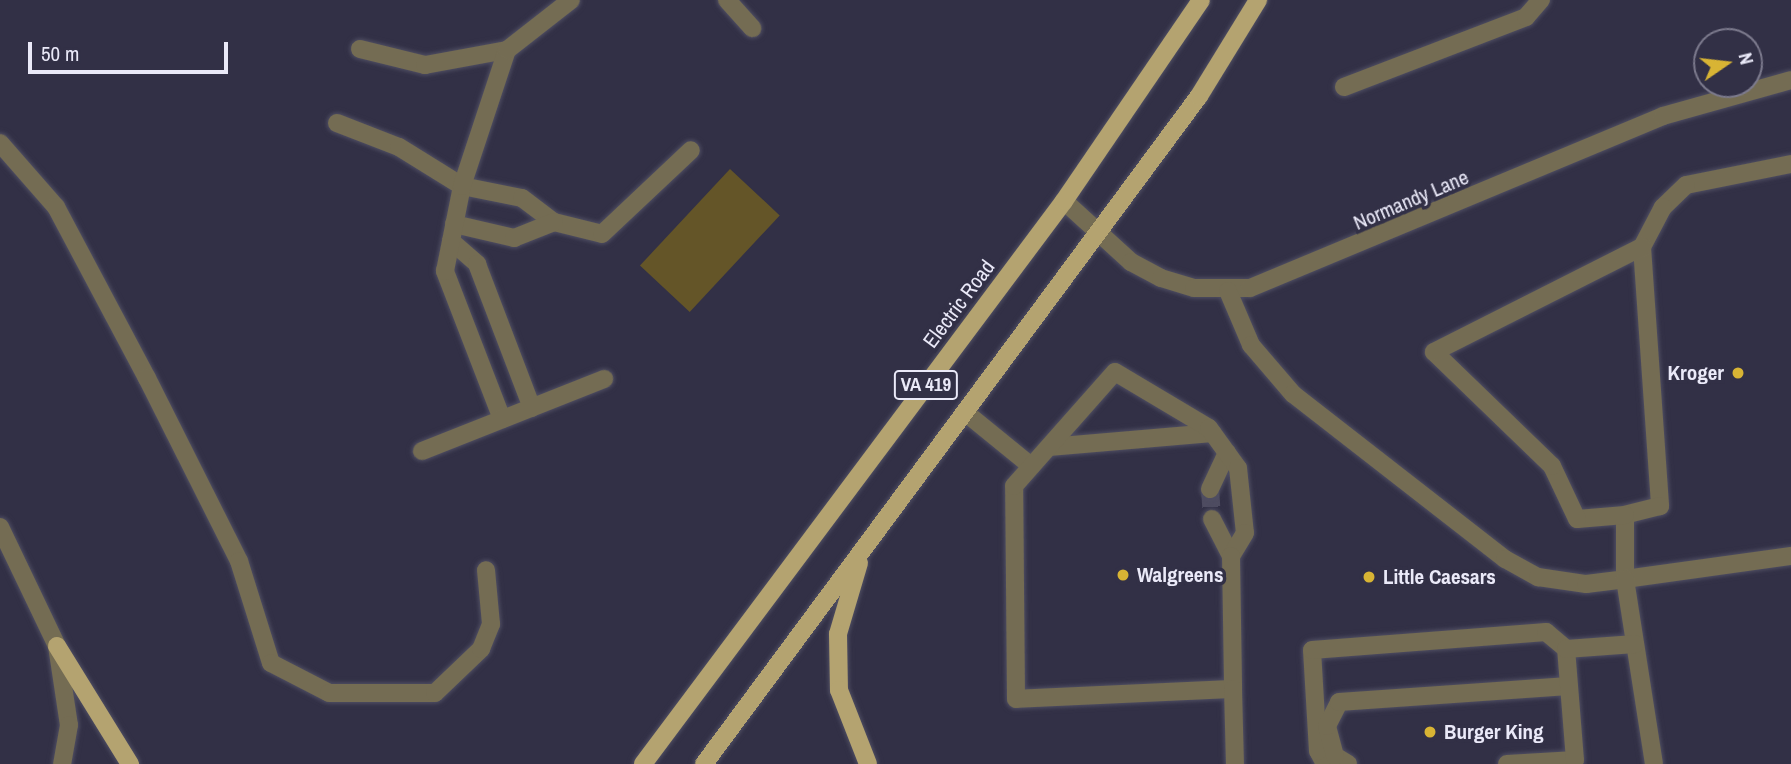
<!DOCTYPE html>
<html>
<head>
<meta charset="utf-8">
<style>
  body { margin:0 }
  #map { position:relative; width:1791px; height:764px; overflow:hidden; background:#323046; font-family:"Archivo Narrow",sans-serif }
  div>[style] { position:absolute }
  .green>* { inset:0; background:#645528; transform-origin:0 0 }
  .minor-tunnel>* { height:18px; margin-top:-9px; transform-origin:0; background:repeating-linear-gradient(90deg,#4e4c61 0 18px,transparent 0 27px) }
  .roads { filter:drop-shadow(0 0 2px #4f4e62) drop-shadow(0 0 2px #4f4e62) }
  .minor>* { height:18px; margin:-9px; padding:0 9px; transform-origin:9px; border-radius:9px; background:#746c53 }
  .major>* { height:18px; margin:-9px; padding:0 9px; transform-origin:9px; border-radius:9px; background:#b4a370 }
  .dots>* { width:19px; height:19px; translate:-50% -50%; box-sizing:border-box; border:4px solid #323046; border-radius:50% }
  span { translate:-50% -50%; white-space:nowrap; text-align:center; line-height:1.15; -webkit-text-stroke:7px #323046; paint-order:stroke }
  .shield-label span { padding:2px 5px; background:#323046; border:2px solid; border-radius:5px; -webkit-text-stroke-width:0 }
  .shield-label { font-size:19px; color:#eae9f8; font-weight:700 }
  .street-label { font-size:21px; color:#eae9f8 }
  .poi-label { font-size:21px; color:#eae9f8; font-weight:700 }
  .right { translate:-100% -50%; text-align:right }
  .left { translate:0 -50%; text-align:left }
  .north { position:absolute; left:1693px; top:28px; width:70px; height:70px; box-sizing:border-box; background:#323046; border:2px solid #7c7a8d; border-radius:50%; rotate:76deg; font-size:19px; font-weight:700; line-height:28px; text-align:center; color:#eae9f8 }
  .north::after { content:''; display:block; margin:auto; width:24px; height:32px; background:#d8b434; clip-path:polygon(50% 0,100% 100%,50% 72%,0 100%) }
  .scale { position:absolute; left:28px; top:42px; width:200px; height:32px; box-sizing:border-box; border:4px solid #eae9f8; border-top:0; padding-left:9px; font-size:21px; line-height:24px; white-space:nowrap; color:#eae9f8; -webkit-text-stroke:5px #323046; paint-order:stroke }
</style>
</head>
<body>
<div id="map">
  <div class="green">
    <i style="left:730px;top:169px;width:68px;height:132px;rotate:43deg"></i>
  </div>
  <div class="minor-tunnel">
    <i style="left:1210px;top:489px;width:30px;rotate:86deg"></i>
  </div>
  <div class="roads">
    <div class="minor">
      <i style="left:727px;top:0;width:38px;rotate:48deg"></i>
      <i style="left:360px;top:49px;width:67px;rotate:13.8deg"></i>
      <i style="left:425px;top:65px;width:83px;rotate:-10.4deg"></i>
      <i style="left:1344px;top:87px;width:195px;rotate:-21deg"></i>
      <i style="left:1526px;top:17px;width:23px;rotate:-49deg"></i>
      <i style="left:337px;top:123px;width:66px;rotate:21.2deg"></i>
      <i style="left:399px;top:147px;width:74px;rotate:31.8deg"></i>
      <i style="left:462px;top:186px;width:61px;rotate:11.3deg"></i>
      <i style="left:522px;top:198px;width:40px;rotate:37deg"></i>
      <i style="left:554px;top:222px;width:49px;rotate:14deg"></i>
      <i style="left:602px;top:234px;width:122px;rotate:-43.3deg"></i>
      <i style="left:0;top:143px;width:85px;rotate:48.8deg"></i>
      <i style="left:56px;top:207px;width:194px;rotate:62deg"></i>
      <i style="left:147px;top:378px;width:205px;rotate:63.3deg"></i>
      <i style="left:239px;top:561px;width:107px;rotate:72.6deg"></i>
      <i style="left:271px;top:663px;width:65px;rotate:27.3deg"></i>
      <i style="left:329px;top:693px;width:106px"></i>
      <i style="left:435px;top:693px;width:64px;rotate:-43.7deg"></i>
      <i style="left:481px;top:649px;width:27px;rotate:-68deg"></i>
      <i style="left:491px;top:624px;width:54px;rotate:-95.3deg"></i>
      <i style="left:1791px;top:164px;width:107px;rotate:168.7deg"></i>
      <i style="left:1686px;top:185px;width:32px;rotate:136deg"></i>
      <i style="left:1663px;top:207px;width:45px;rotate:117.7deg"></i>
      <i style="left:1642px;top:247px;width:260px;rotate:86deg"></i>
      <i style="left:1660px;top:506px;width:36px;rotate:166deg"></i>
      <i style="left:1625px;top:515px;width:64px;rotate:90deg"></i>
      <i style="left:1625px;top:579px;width:168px;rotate:-7.9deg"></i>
      <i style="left:1064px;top:201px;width:91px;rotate:42.3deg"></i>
      <i style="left:1131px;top:262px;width:34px;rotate:28deg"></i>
      <i style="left:1161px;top:278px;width:34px;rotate:17deg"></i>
      <i style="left:1194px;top:288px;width:56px"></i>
      <i style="left:1250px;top:288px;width:447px;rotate:-22.6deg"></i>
      <i style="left:1663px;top:116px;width:133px;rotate:-15.7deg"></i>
      <i style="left:454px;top:224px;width:62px;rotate:13.1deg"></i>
      <i style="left:514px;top:238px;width:43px;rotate:-21.8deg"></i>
      <i style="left:451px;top:241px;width:35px;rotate:41deg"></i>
      <i style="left:477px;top:264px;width:154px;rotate:69.1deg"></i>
      <i style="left:1228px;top:291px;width:59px;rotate:66.9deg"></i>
      <i style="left:1251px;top:345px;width:65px;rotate:49.4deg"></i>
      <i style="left:1293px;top:394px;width:269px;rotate:37.9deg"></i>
      <i style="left:1505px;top:559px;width:38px;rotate:29deg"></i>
      <i style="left:1538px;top:577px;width:49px;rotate:8.3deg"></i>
      <i style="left:1586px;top:584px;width:39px;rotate:-7deg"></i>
      <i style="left:1625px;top:579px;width:187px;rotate:81.1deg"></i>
      <i style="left:966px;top:413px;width:84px;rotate:39.2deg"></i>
      <i style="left:502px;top:419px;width:159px;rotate:-111.1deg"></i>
      <i style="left:445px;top:271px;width:87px;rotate:-78.7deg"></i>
      <i style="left:462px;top:186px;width:143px;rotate:-71.7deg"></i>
      <i style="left:507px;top:50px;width:81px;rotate:-38deg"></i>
      <i style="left:1049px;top:447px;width:164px;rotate:-4.9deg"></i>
      <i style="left:422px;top:451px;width:196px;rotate:-21.6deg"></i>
      <i style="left:1210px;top:489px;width:40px;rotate:-65deg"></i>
      <i style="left:1625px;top:515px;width:48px;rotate:175.2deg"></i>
      <i style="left:1577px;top:519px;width:59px;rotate:-115.3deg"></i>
      <i style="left:1552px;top:466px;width:164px;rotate:-136deg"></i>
      <i style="left:1434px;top:352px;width:233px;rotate:-26.8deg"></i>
      <i style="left:1212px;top:519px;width:42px;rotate:62.8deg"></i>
      <i style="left:0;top:527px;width:132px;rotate:64.4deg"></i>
      <i style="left:57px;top:646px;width:80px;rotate:81.4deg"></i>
      <i style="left:69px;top:725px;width:40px;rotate:100deg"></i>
      <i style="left:1233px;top:689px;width:217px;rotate:177.4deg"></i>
      <i style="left:1016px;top:699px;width:213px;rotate:-90.5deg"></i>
      <i style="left:1014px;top:486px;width:152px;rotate:-48.5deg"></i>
      <i style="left:1115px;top:372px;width:109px;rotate:30.8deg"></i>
      <i style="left:1209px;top:428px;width:49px;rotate:54.1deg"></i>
      <i style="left:1238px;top:468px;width:65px;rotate:83.9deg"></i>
      <i style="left:1245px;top:533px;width:27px;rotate:121deg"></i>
      <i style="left:1231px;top:556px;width:133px;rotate:89.1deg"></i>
      <i style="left:1233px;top:689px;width:75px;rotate:88.5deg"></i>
      <i style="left:1325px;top:764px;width:15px;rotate:-118deg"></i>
      <i style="left:1318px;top:751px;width:101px;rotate:-93.4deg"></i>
      <i style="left:1312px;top:650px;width:235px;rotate:-4.4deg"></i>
      <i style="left:1546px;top:632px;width:26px;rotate:40deg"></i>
      <i style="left:1348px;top:764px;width:15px;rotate:-148deg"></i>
      <i style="left:1335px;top:756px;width:31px;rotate:-105deg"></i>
      <i style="left:1327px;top:726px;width:27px;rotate:-63deg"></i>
      <i style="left:1339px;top:702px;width:230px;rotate:-4deg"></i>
      <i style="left:1507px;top:764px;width:68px;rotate:-3.4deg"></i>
      <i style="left:1575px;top:760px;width:111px;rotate:-94.6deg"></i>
      <i style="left:1566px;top:649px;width:69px;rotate:-4.1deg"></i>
    </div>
    <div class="major">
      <i style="left:859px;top:563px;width:74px;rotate:106.5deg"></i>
      <i style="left:838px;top:634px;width:56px;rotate:89deg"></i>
      <i style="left:839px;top:690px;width:79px;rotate:68.6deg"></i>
      <i style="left:57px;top:646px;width:139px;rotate:58.3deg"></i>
      <i style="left:643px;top:764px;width:703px;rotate:-53.21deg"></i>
      <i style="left:1064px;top:201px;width:243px;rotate:-55.7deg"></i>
      <i style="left:704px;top:764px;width:831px;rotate:-53.46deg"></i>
      <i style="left:1199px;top:96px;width:113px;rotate:-58.4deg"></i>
    </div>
  </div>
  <div class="dots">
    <i style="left:1738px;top:373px;background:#d8b434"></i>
    <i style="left:1123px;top:575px;background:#d8b434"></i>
    <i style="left:1369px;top:577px;background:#d8b434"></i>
    <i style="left:1430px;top:732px;background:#d8b434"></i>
  </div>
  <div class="shield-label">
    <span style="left:926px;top:385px">VA 419</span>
  </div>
  <div class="street-label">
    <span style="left:1411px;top:200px;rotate:-23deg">Normandy Lane</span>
    <span style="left:959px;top:304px;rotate:-53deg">Electric Road</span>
  </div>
  <div class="poi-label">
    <span class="right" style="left:1724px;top:373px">Kroger</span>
    <span class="left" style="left:1137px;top:575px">Walgreens</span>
    <span class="left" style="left:1383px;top:577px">Little Caesars</span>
    <span class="left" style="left:1444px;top:732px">Burger King</span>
  </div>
  <div class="north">N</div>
  <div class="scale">50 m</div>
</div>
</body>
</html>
